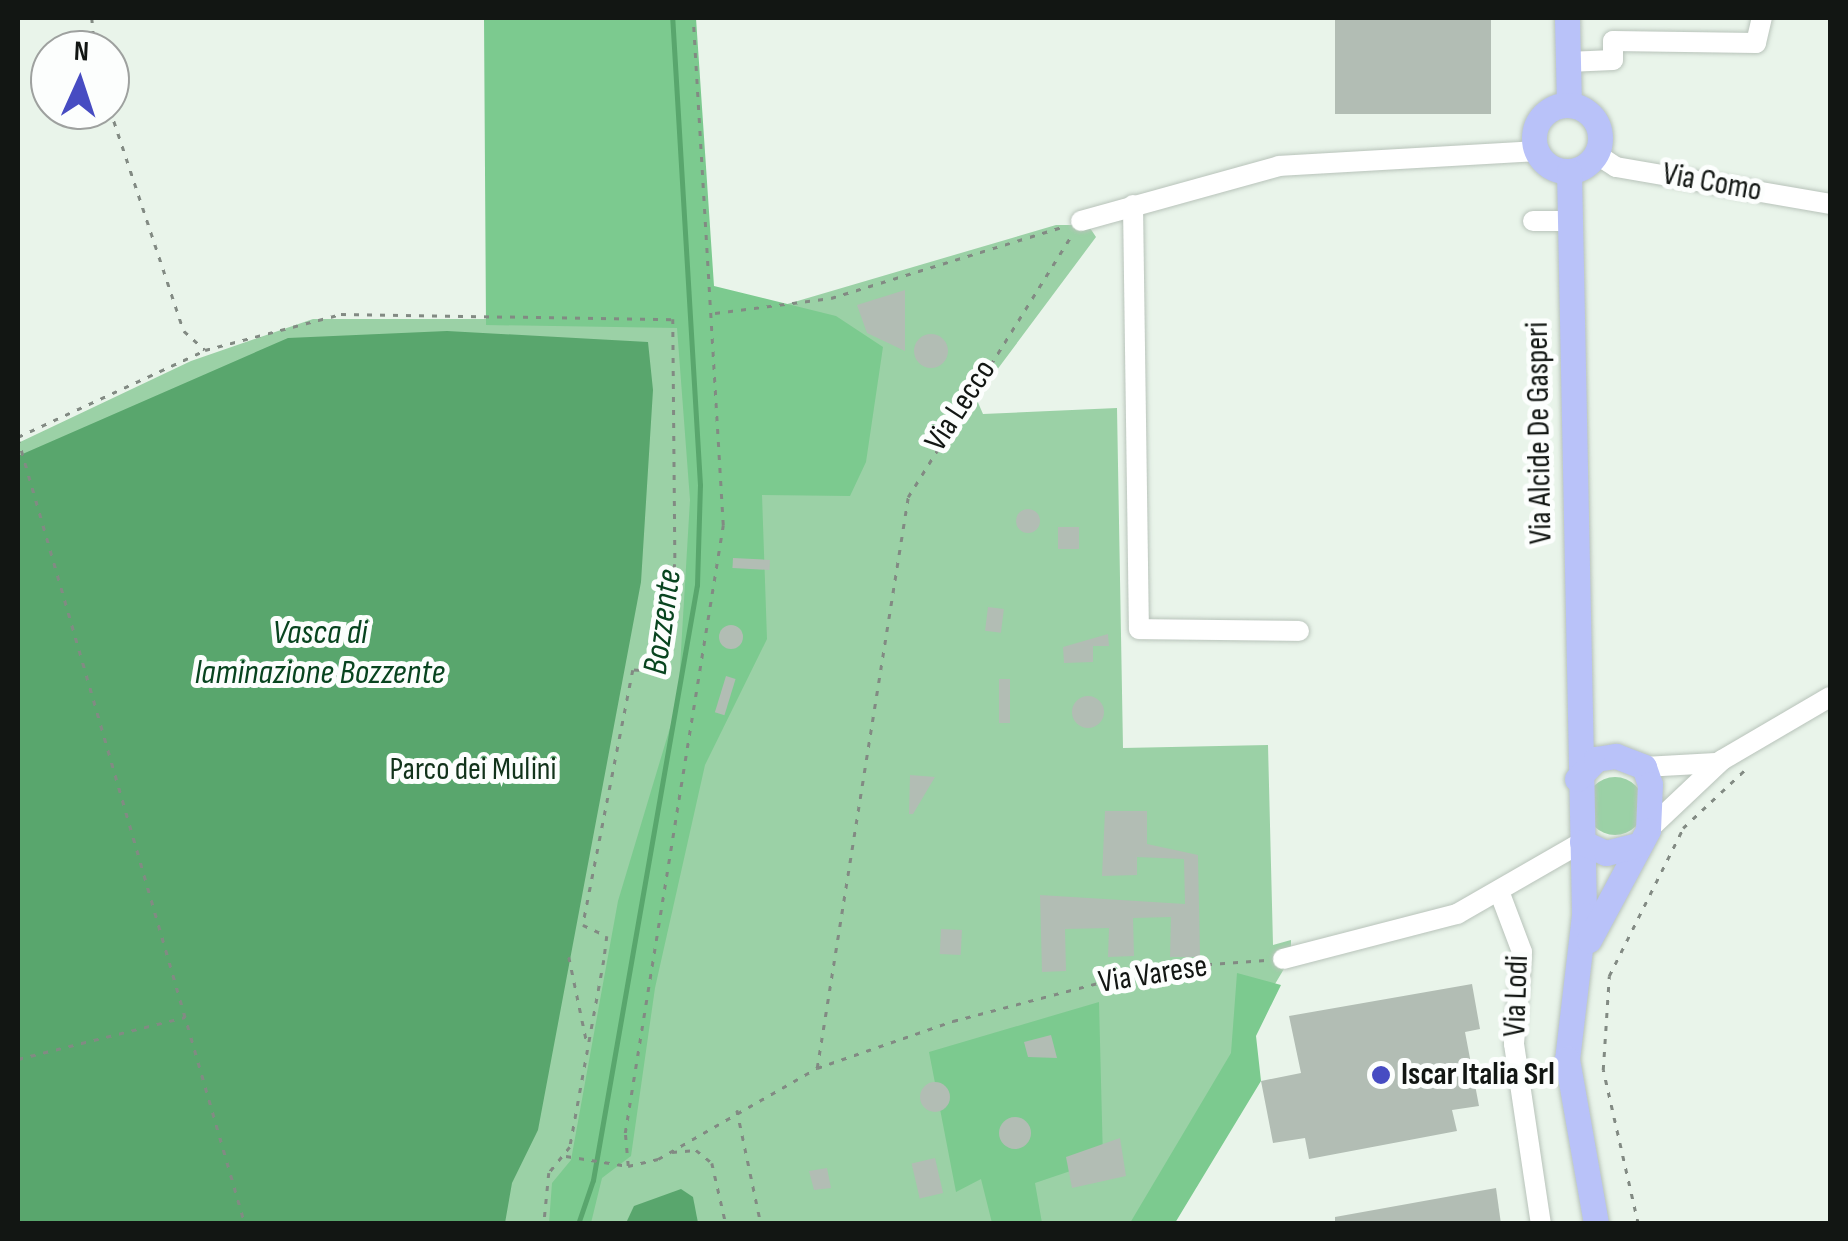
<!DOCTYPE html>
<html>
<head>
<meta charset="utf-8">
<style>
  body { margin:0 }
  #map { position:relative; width:1848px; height:1241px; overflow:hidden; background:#e9f4ea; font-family:"Sofia Sans Condensed",sans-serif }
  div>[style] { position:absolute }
  .green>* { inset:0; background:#9bd1a6 }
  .round { border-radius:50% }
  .forest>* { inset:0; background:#7cca8f }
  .water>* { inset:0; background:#59a66d }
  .stream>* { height:5px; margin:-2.5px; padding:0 2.5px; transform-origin:2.5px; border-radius:2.5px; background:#59a66d }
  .building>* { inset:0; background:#b2bdb4; transform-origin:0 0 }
  .path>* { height:2.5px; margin-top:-1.25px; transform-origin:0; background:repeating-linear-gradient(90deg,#828a83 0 5px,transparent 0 13px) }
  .roads { filter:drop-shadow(0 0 2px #b8c3ba) drop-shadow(0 0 2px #b8c3ba) }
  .minor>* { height:20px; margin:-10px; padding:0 10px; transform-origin:10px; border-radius:10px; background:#fff }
  .major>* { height:25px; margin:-12.5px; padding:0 12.5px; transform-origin:12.5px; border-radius:12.5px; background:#b9c2f9 }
  .major>.ring { margin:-12.5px; padding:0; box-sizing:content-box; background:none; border:25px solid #b9c2f9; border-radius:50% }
  .dots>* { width:28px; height:28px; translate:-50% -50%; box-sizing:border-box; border:5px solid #fcfefd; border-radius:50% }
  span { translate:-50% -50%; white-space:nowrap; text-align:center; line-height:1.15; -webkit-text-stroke:10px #fcfefd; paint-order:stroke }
  .street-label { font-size:32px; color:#121613 }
  .park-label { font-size:32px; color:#12331b }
  .poi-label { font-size:32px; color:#121613; font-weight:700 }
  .left { translate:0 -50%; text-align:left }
  .water-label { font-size:35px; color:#08441f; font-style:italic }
  .frame { position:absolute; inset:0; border:20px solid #121613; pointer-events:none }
  .north { position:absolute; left:30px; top:30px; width:100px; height:100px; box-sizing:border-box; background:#fcfefd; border:2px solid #9ea19f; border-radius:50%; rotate:3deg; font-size:28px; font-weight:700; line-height:40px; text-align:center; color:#121613 }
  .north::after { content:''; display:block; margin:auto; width:35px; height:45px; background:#474cc2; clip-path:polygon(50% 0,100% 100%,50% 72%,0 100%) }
</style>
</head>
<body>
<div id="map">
  <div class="green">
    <i style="clip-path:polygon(1056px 225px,1088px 225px,1096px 237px,976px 398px,983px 414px,1117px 408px,1123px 748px,1268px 745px,1273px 945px,1291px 940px,1291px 957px,1134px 1223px,18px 1223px,18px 443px,191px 361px,313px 319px,673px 319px,767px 310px)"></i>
    <i class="round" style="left:1586px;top:777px;width:58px;height:58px"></i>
  </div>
  <div class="forest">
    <i style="clip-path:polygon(484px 18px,696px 18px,714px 286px,836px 316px,883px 347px,866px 462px,850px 496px,762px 495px,767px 639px,705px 765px,655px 988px,631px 1156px,602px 1178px,591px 1223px,549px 1223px,552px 1183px,571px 1160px,618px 901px,678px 701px,690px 500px,677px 328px,486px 325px)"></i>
    <i style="clip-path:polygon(1237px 973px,1281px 985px,1256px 1036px,1261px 1081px,1175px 1223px,1130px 1223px,1231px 1053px)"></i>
    <i style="clip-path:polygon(1099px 1002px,1103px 1160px,1035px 1183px,1042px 1223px,992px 1223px,981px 1179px,956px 1192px,929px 1052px)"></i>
  </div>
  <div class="water">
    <i style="clip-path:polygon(447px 331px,648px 342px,653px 390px,641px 582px,538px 1130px,512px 1183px,505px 1223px,18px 1223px,18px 456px,288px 338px)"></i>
    <i style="clip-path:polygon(681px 1189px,693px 1197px,698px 1223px,626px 1223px,634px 1206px)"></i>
  </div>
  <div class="stream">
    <i style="left:578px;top:1224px;width:46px;rotate:-71.2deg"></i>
    <i style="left:593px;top:1180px;width:604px;rotate:-80.09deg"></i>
    <i style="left:697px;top:585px;width:100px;rotate:-88.3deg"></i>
    <i style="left:700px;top:485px;width:468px;rotate:-93.4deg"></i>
  </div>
  <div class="building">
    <i style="left:1335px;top:18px;width:156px;height:96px"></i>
    <i style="clip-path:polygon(905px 290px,905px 351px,867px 333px,857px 305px)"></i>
    <i class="round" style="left:914px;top:334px;width:34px;height:34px"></i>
    <i class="round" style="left:1016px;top:509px;width:24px;height:24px"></i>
    <i style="left:1058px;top:527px;width:21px;height:22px"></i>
    <i style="left:733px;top:558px;width:37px;height:10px;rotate:3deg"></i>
    <i style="left:988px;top:607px;width:16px;height:24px;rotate:7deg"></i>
    <i class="round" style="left:719px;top:625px;width:24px;height:24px"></i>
    <i style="clip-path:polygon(1108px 634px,1109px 646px,1093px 646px,1093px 662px,1064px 663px,1063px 647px)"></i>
    <i style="left:726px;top:676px;width:10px;height:38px;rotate:17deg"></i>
    <i style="left:999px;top:679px;width:11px;height:44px"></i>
    <i class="round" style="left:1072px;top:696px;width:32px;height:32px"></i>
    <i style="clip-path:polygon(910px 775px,935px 777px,913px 814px,909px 814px)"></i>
    <i style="clip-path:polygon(1105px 811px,1147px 811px,1147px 844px,1198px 855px,1200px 957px,1170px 957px,1171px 917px,1133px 918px,1134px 956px,1108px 957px,1109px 928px,1065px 929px,1066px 971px,1042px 972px,1040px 895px,1185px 904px,1184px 859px,1137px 857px,1137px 875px,1102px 876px)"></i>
    <i style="left:941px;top:929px;width:21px;height:25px;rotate:3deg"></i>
    <i style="clip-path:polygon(1472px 984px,1480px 1029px,1465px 1032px,1479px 1106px,1452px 1110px,1457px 1131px,1309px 1159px,1305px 1138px,1273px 1143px,1261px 1081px,1301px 1073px,1289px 1016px)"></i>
    <i style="clip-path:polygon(1051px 1035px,1057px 1058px,1028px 1057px,1024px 1042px)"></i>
    <i class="round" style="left:920px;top:1082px;width:30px;height:30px"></i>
    <i class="round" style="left:999px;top:1117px;width:32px;height:32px"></i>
    <i style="clip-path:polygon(1120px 1138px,1126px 1176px,1072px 1188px,1066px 1157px)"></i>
    <i style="left:935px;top:1158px;width:36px;height:24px;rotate:77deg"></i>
    <i style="clip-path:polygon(827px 1168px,831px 1188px,814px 1190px,809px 1171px)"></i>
    <i style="clip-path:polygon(1496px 1188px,1501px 1224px,1335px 1224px,1335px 1217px)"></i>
  </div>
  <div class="path">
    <i style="left:92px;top:18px;width:32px;rotate:85deg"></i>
    <i style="left:110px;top:109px;width:234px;rotate:71.6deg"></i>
    <i style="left:184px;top:331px;width:28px;rotate:42deg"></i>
    <i style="left:205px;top:350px;width:141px;rotate:-14.8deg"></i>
    <i style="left:341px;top:314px;width:332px;rotate:0.9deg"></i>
    <i style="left:673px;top:319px;width:245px;rotate:89.5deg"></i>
    <i style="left:675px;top:564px;width:109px;rotate:102.1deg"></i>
    <i style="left:652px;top:671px;width:19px;rotate:-177deg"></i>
    <i style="left:633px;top:670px;width:260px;rotate:101.1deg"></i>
    <i style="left:583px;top:925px;width:26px;rotate:25deg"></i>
    <i style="left:607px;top:936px;width:24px;rotate:97deg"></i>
    <i style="left:604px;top:960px;width:190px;rotate:100.3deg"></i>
    <i style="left:570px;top:1147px;width:33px;rotate:129deg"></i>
    <i style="left:549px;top:1173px;width:51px;rotate:95.6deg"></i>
    <i style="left:715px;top:313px;width:117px;rotate:-7.4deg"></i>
    <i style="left:831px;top:298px;width:245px;rotate:-17.1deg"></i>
    <i style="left:18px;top:437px;width:204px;rotate:-24.9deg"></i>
    <i style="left:18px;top:438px;width:818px;rotate:73.89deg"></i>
    <i style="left:569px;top:957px;width:88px;rotate:78.2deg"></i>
    <i style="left:18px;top:1059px;width:172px;rotate:-14.1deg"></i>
    <i style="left:817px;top:1068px;width:578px;rotate:-80.94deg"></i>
    <i style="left:908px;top:497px;width:309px;rotate:-58deg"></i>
    <i style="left:737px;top:1110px;width:116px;rotate:78.1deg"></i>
    <i style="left:672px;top:1152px;width:24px;rotate:-5deg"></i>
    <i style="left:696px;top:1150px;width:21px;rotate:39deg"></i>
    <i style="left:712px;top:1163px;width:63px;rotate:77.1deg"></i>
    <i style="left:566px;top:1156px;width:63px;rotate:9.2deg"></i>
    <i style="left:628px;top:1166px;width:31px;rotate:-13deg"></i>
    <i style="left:658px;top:1159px;width:183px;rotate:-29.8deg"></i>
    <i style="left:817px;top:1068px;width:144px;rotate:-19.1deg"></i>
    <i style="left:953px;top:1021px;width:209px;rotate:-14.7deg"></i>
    <i style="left:1155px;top:968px;width:111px;rotate:-4.1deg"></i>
    <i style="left:628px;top:1166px;width:33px;rotate:-95deg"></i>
    <i style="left:625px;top:1133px;width:616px;rotate:-80.84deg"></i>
    <i style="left:723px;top:525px;width:508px;rotate:-93.39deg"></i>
    <i style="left:1638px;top:1224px;width:158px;rotate:-102.8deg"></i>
    <i style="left:1603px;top:1070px;width:94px;rotate:-86.3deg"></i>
    <i style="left:1609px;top:976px;width:165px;rotate:-63.4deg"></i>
    <i style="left:1683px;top:828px;width:89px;rotate:-43.2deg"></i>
  </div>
  <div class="roads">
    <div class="minor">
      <i style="left:1568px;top:62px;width:45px;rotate:-2.5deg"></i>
      <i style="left:1613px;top:60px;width:19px;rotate:-90deg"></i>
      <i style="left:1613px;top:41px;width:143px;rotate:0.8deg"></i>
      <i style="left:1756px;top:43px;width:26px;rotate:-77deg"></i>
      <i style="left:1596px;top:154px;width:24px;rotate:33deg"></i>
      <i style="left:1616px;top:167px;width:217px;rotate:9.8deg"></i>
      <i style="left:1133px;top:205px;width:424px;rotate:89.2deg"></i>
      <i style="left:1139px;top:629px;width:160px;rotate:0.7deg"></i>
      <i style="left:1081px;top:221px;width:205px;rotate:-15.5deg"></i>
      <i style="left:1279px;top:166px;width:258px;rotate:-3.3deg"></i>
      <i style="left:1533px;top:221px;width:36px"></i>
      <i style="left:1644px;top:767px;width:72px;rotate:-3.2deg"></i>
      <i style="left:1648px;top:830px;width:102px;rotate:-43.4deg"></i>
      <i style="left:1722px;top:760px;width:125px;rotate:-30.3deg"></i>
      <i style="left:1499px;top:891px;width:65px;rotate:69.3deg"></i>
      <i style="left:1522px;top:952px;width:92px;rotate:95deg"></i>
      <i style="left:1514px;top:1044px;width:182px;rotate:81.5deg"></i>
      <i style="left:1283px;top:959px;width:180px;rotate:-14.5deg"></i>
      <i style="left:1457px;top:914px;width:144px;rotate:-29.9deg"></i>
    </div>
    <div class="major">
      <i style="left:1567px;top:18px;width:86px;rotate:88.7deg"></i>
      <i class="ring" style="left:1534px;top:105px;width:41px;height:41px"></i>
      <i style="left:1569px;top:171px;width:744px;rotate:88.84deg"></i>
      <i style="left:1584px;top:915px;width:145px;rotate:96.7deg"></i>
      <i style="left:1567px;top:1059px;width:168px;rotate:80deg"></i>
      <i style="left:1577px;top:779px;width:28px;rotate:-46deg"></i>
      <i style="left:1596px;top:759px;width:20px;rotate:-9deg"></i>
      <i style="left:1616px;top:756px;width:30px;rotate:21deg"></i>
      <i style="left:1644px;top:767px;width:18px;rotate:71deg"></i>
      <i style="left:1650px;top:784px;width:46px;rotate:92.5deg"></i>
      <i style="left:1648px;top:830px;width:125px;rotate:118.2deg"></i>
      <i style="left:1582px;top:842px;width:26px;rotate:25deg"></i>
      <i style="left:1606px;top:853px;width:29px;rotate:-14deg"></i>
    </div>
  </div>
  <div class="dots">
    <i style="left:1381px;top:1075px;background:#474cc2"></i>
  </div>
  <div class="street-label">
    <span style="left:1712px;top:183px;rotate:10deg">Via Como</span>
    <span style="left:961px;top:406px;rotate:-57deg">Via Lecco</span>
    <span style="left:1540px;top:433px;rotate:-91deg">Via Alcide De Gasperi</span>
    <span style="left:1153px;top:975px;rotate:-9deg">Via Varese</span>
    <span style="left:1517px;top:996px;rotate:-88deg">Via Lodi</span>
  </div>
  <div class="park-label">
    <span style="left:473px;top:770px">Parco dei Mulini</span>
  </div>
  <div class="poi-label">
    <span class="left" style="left:1401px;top:1075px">Iscar Italia Srl</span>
  </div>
  <div class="water-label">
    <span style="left:663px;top:622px;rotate:-82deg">Bozzente</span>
    <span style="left:320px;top:653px">Vasca di<br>laminazione Bozzente</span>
  </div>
  <div class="frame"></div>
  <div class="north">N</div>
</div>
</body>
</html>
